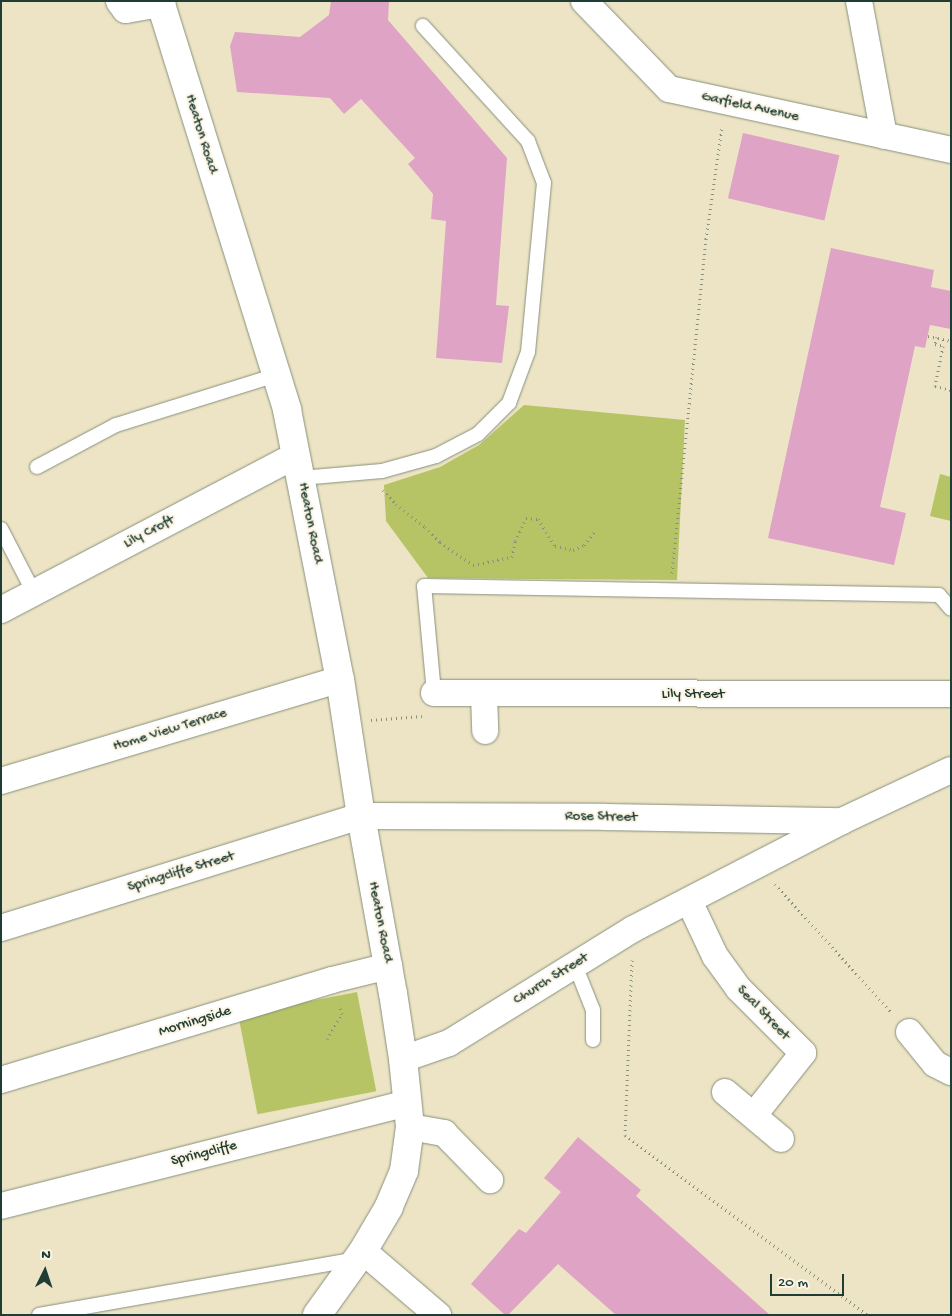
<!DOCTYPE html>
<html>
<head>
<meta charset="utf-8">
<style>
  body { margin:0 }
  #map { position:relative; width:952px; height:1316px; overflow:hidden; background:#ede4c5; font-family:"Gochi Hand",sans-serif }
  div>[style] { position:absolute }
  .green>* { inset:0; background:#b6c466; transform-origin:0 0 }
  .building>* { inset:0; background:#dea3c5; transform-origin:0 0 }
  .path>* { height:3px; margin-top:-1.5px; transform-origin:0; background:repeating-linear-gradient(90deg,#86907c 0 1px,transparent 0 5px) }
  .roads { filter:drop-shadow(0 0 1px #86907c) drop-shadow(0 0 1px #86907c) }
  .service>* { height:14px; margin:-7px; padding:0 7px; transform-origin:7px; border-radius:7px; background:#fff }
  .minor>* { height:26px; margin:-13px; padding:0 13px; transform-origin:13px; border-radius:13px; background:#fff }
  .tertiary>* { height:28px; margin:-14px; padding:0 14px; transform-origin:14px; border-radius:14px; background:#fff }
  span { translate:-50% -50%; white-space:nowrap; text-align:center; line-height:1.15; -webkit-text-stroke:4px #fcf5e5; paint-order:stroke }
  .street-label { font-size:15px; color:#1f3d34 }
  .frame { position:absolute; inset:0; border:2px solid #1f3d34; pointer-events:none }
  .north { position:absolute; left:20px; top:1246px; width:50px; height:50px; -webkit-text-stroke:4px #fcf5e5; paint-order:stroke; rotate:4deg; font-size:14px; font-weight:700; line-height:20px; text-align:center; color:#1f3d34 }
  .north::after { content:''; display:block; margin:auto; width:18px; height:22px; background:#1f3d34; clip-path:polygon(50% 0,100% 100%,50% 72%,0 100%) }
  .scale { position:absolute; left:770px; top:1274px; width:74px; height:22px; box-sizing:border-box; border:2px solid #1f3d34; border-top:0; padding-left:6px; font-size:15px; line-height:18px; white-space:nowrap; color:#1f3d34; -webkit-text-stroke:4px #fcf5e5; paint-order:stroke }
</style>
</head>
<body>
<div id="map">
  <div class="green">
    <i style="clip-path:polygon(524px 405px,685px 420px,677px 580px,428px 578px,386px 521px,384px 485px,440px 467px,479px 445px)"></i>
    <i style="clip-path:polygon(940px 474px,951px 477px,951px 521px,930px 516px)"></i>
    <i style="left:357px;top:992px;width:101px;height:121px;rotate:79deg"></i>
  </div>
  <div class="building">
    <i style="clip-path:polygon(331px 1px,389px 1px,388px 20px,507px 158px,496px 305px,509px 306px,502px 363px,436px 358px,446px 221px,431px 219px,433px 194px,408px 164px,415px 158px,361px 99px,344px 114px,330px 98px,237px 92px,230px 46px,235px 32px,300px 37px,329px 15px)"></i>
    <i style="left:743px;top:133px;width:99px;height:67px;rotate:13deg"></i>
    <i style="clip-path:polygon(831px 248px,934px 270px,931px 287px,951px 291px,951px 329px,930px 325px,925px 348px,915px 346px,880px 507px,906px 513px,894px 565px,768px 538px)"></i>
    <i style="clip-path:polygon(578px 1137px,641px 1190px,636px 1196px,770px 1315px,616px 1315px,558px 1264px,508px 1315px,505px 1315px,471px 1284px,519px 1229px,526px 1233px,561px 1192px,544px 1178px)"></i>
  </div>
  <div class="path">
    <i style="left:928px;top:336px;width:24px;rotate:12deg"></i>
    <i style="left:937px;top:337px;width:7px;rotate:106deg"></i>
    <i style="left:935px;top:344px;width:8px;rotate:14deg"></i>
    <i style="left:943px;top:346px;width:41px;rotate:101.3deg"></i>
    <i style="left:935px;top:386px;width:16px;rotate:14deg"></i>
    <i style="left:383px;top:490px;width:19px;rotate:47deg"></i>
    <i style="left:396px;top:504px;width:37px;rotate:38deg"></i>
    <i style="left:425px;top:527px;width:21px;rotate:45deg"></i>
    <i style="left:440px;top:542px;width:40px;rotate:34.9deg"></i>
    <i style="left:473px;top:565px;width:40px;rotate:-12deg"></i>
    <i style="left:512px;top:557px;width:16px;rotate:-79deg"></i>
    <i style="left:515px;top:541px;width:25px;rotate:-64deg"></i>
    <i style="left:526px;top:518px;width:12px;rotate:5deg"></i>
    <i style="left:538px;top:519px;width:32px;rotate:58deg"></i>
    <i style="left:555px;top:546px;width:18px;rotate:13deg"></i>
    <i style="left:573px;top:550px;width:12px;rotate:-24deg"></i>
    <i style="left:584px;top:545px;width:18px;rotate:-52deg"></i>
    <i style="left:672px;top:573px;width:336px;rotate:-84.2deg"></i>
    <i style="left:706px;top:239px;width:113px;rotate:-81.9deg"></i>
    <i style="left:371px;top:720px;width:51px;rotate:-4.5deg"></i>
    <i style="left:775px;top:884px;width:174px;rotate:47.8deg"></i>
    <i style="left:632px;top:960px;width:175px;rotate:92.3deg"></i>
    <i style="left:625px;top:1135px;width:302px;rotate:36.6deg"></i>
    <i style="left:327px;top:1039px;width:29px;rotate:-59deg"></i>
    <i style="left:342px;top:1014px;width:10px;rotate:-107deg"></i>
  </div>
  <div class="roads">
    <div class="service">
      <i style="left:37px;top:467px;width:89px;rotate:-28deg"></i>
      <i style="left:116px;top:425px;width:169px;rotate:-17.3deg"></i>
      <i style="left:301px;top:478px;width:81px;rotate:-4.9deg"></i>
      <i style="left:382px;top:471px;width:56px;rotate:-15.5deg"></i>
      <i style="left:436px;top:456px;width:47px;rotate:-27.6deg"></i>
      <i style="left:478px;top:434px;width:44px;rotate:-45deg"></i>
      <i style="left:509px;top:403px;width:54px;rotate:-69.6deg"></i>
      <i style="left:528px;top:352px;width:170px;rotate:-84.6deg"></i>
      <i style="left:544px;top:183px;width:45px;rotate:-110.9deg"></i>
      <i style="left:528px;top:141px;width:156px;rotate:-132.4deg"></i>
      <i style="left:1px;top:529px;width:72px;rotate:62.7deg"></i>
      <i style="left:434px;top:693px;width:107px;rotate:-95.3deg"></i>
      <i style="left:424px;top:586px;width:515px;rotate:1deg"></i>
      <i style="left:939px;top:595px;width:18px;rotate:49deg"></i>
      <i style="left:575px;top:965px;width:48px;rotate:68.2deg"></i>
      <i style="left:593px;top:1010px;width:30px;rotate:90deg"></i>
      <i style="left:39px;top:1315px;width:322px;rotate:-10deg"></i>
    </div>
    <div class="minor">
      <i style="left:584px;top:1px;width:122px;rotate:46deg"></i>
      <i style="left:669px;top:89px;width:289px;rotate:12.2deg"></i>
      <i style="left:859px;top:1px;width:137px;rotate:79.5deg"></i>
      <i style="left:1px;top:610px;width:333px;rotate:-27.7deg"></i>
      <i style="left:434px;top:693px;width:517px;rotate:0.11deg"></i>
      <i style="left:484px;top:695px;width:36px;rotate:88deg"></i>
      <i style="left:1px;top:781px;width:354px;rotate:-16.7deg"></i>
      <i style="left:689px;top:901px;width:61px;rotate:64.7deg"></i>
      <i style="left:715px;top:956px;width:39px;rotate:54deg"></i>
      <i style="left:738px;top:988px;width:92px;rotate:45deg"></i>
      <i style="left:803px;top:1053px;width:79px;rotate:128.3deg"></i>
      <i style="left:1px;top:928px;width:377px;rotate:-17.3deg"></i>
      <i style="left:361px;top:816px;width:244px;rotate:0.2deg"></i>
      <i style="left:605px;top:817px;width:237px;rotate:1deg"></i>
      <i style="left:909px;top:1032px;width:41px;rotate:50.9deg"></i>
      <i style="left:935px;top:1064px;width:18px;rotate:27deg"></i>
      <i style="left:403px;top:1059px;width:49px;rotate:-19.2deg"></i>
      <i style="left:449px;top:1043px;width:216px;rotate:-31.8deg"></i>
      <i style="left:633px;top:929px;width:235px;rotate:-27.3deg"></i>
      <i style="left:842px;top:821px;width:120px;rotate:-25.1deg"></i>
      <i style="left:1px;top:1080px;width:346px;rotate:-16.8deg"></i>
      <i style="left:332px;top:980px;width:59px;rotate:-13.8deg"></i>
      <i style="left:725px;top:1092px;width:73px;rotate:40deg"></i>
      <i style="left:410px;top:1127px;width:35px;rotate:10deg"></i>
      <i style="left:444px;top:1133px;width:66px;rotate:45.6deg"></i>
      <i style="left:1px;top:1206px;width:420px;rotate:-14.2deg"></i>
      <i style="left:363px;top:1251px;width:99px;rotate:40.5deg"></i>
    </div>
    <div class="tertiary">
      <i style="left:120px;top:1px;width:10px;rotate:53deg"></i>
      <i style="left:126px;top:9px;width:36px;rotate:-10deg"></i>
      <i style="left:160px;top:1px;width:428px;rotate:72.7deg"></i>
      <i style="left:287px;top:410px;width:274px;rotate:78.9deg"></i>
      <i style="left:340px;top:679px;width:139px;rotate:81.3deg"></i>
      <i style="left:361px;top:816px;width:180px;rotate:79.8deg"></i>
      <i style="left:393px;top:993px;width:67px;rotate:81.4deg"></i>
      <i style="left:403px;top:1059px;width:68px;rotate:84.1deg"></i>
      <i style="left:410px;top:1127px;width:44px;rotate:97.8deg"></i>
      <i style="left:404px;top:1171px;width:39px;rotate:113deg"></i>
      <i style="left:389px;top:1207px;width:51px;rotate:120.6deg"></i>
      <i style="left:363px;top:1251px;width:79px;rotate:125.7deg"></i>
    </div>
  </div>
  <div class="street-label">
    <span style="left:750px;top:107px;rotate:12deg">Garfield Avenue</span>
    <span style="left:201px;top:134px;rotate:73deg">Heaton Road</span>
    <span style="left:310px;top:523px;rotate:79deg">Heaton Road</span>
    <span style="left:149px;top:532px;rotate:-28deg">Lily Croft</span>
    <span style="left:693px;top:695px">Lily Street</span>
    <span style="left:170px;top:730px;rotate:-17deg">Home View Terrace</span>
    <span style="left:601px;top:817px;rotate:1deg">Rose Street</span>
    <span style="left:181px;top:872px;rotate:-17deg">Springcliffe Street</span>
    <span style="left:380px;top:922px;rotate:79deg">Heaton Road</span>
    <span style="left:551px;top:979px;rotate:-32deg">Church Street</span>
    <span style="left:763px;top:1013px;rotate:46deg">Seal Street</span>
    <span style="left:195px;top:1022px;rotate:-17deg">Morningside</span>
    <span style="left:204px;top:1154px;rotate:-14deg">Springcliffe</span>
  </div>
  <div class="frame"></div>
  <div class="north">N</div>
  <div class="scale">20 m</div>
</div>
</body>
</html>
